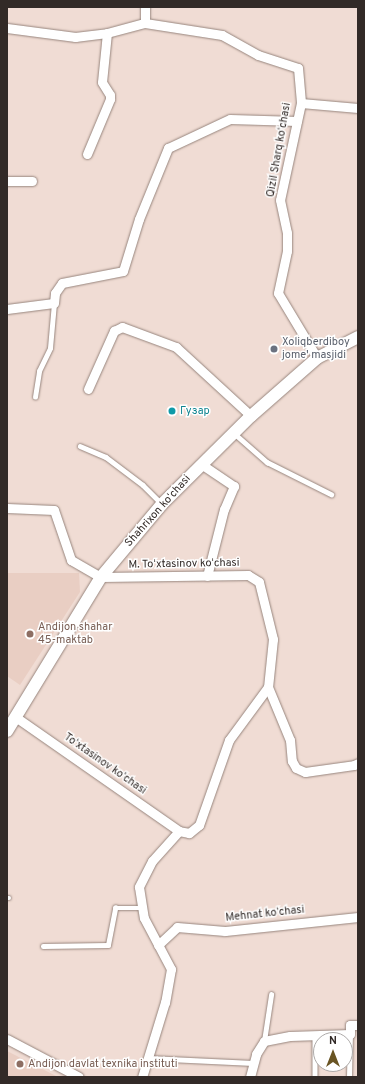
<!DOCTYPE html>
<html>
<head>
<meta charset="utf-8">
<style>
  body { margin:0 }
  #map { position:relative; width:365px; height:1084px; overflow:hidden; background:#f0dcd4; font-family:Overpass,sans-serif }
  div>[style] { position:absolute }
  .built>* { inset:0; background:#e9cec3 }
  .roads { filter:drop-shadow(0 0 1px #97857d) drop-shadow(0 0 1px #97857d) }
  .lane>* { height:4.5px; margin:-2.25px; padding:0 2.25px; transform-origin:2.25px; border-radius:2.25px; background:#fff }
  .street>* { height:9px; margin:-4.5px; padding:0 4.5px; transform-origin:4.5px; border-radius:4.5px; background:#fff }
  .secondary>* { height:12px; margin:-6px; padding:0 6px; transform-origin:6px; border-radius:6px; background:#fff }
  .dots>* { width:11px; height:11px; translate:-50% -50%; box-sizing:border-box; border:2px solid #fff; border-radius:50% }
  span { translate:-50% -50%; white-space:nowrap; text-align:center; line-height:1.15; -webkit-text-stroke:3px #fff; paint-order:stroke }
  .street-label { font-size:11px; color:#322a27 }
  .worship-label { font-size:11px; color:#5b616d }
  .left { translate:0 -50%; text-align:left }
  .culture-label { font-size:11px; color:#0d838f }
  .education-label { font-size:11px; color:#785e54 }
  .frame { position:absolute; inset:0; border:8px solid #322a27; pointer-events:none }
  .north { position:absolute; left:313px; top:1032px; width:40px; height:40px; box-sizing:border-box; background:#fff; border:1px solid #adaaa9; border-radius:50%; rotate:0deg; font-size:11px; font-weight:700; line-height:16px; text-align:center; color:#322a27 }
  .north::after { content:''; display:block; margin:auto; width:14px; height:18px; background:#695423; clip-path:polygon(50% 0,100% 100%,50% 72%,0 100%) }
</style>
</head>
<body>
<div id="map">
  <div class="built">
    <i style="clip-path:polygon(7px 573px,79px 573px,80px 592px,20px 685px,7px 676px)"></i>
    <i style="clip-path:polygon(7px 1051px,58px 1077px,7px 1077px)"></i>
  </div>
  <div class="roads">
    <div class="lane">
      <i style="left:35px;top:397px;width:26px;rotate:-81deg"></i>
      <i style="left:39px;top:371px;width:25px;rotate:-64deg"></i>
      <i style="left:50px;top:348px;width:45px;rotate:-84.9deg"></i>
      <i style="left:235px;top:434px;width:43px;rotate:41.2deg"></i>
      <i style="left:267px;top:462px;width:72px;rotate:26.6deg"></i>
      <i style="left:80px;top:446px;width:28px;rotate:23deg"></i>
      <i style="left:106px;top:457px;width:46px;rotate:37.1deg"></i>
      <i style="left:143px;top:485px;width:25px;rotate:45deg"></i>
      <i style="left:7px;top:898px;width:2px"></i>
      <i style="left:43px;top:946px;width:65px;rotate:-0.9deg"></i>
      <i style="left:108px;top:945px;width:38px;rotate:-79deg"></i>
      <i style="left:115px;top:908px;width:26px"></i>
      <i style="left:315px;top:1035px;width:42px;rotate:90deg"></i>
      <i style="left:264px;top:1041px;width:47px;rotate:-81.3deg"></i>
      <i style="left:148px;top:1058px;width:105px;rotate:2.7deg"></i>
      <i style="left:349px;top:1077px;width:43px;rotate:-88.7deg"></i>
    </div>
    <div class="street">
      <i style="left:145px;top:23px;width:16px;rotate:-90deg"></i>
      <i style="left:7px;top:28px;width:69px;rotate:7.5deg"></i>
      <i style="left:75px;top:37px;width:32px;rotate:-7deg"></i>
      <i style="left:107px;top:33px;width:39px;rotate:-15deg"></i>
      <i style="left:145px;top:23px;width:78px;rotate:8.9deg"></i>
      <i style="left:222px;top:35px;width:41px;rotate:29.1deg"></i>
      <i style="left:258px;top:55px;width:42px;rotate:18deg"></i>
      <i style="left:298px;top:68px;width:35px;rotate:85deg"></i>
      <i style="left:301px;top:103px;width:99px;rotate:102.2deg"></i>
      <i style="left:280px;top:200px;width:34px;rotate:78deg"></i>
      <i style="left:287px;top:233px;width:18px;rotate:90deg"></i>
      <i style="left:287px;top:251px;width:43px;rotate:102.1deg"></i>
      <i style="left:278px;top:293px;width:76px;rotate:59deg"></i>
      <i style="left:301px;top:103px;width:57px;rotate:5deg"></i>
      <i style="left:87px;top:154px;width:60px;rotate:-67.3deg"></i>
      <i style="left:110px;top:99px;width:4px;rotate:-90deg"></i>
      <i style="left:110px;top:95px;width:15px;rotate:-122deg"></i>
      <i style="left:102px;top:82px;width:49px;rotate:-84.2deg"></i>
      <i style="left:7px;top:181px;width:25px"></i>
      <i style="left:7px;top:309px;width:47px;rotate:-7.3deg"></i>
      <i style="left:54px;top:303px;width:10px;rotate:-84deg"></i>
      <i style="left:55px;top:293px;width:12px;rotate:-55deg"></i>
      <i style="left:62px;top:283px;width:62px;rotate:-11.1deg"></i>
      <i style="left:123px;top:271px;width:54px;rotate:-72.9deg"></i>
      <i style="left:139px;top:219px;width:77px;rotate:-67.8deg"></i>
      <i style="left:168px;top:148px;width:68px;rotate:-25.1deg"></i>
      <i style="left:230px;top:119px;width:67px;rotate:1.7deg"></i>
      <i style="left:88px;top:389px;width:64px;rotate:-65.9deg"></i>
      <i style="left:114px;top:331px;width:9px;rotate:-27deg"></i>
      <i style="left:122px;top:327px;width:58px;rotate:20.3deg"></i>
      <i style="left:176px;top:347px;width:102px;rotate:42.6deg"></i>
      <i style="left:201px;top:464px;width:40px;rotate:34deg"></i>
      <i style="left:234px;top:486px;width:25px;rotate:113deg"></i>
      <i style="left:224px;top:509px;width:69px;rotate:104.2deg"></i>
      <i style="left:7px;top:508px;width:47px;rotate:2.4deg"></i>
      <i style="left:54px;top:510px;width:53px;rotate:71.2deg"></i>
      <i style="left:71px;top:560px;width:34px;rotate:30deg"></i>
      <i style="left:101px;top:577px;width:147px;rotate:-0.8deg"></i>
      <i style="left:248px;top:575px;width:13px;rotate:32deg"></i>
      <i style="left:259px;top:582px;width:59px;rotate:76.2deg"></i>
      <i style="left:273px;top:639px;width:48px;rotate:95.9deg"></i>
      <i style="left:268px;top:687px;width:66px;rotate:126.3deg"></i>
      <i style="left:229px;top:740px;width:90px;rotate:109.4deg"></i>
      <i style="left:199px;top:825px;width:13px;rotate:141deg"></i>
      <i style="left:189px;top:833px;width:10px;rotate:-169deg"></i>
      <i style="left:179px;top:831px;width:40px;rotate:132deg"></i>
      <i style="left:152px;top:861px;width:29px;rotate:117deg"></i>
      <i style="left:139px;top:887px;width:31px;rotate:81deg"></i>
      <i style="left:144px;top:918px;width:58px;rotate:62.1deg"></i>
      <i style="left:171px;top:969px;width:34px;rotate:100deg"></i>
      <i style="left:165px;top:1002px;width:78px;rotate:107deg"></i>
      <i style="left:268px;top:687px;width:57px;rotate:67.5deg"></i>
      <i style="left:290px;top:740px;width:21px;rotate:85deg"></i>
      <i style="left:292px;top:761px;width:8px;rotate:60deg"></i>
      <i style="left:296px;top:768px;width:10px;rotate:24deg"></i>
      <i style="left:305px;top:772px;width:49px;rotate:-8.1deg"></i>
      <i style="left:354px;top:765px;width:4px;rotate:-27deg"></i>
      <i style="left:17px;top:718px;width:198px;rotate:34.9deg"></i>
      <i style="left:158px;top:945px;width:26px;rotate:-43deg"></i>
      <i style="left:177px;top:927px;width:48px;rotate:4.8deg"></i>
      <i style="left:225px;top:931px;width:134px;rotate:-6deg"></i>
      <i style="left:7px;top:1039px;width:81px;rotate:27.8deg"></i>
      <i style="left:250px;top:1077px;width:24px;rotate:-75deg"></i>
      <i style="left:256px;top:1054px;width:15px;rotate:-58deg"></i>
      <i style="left:264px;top:1041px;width:26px;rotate:-11deg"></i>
      <i style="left:290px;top:1036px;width:60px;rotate:-1.9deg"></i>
      <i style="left:350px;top:1034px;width:9px;rotate:-90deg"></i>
      <i style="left:350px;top:1025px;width:8px"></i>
    </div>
    <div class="secondary">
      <i style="left:7px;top:731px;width:180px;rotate:-58.6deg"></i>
      <i style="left:101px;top:577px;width:95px;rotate:-50.1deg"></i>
      <i style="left:162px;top:504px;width:125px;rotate:-44.7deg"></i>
      <i style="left:251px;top:416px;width:88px;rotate:-41.3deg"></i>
      <i style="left:317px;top:358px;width:46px;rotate:-27.1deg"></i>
    </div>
  </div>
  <div class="dots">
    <i style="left:274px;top:349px;background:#6b7280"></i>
    <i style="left:172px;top:411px;background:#0f9aa8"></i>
    <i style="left:30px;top:634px;background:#8d6e63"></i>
    <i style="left:20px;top:1064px;background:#8d6e63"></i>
  </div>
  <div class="street-label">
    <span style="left:279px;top:150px;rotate:-80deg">Qizil Sharq koʻchasi</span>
    <span style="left:158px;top:511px;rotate:-48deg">Shahrixon koʻchasi</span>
    <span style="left:184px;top:564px;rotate:-1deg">M. Toʻxtasinov koʻchasi</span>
    <span style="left:105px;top:764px;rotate:35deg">Toʻxtasinov koʻchasi</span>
    <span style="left:265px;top:914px;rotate:-6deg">Mehnat koʻchasi</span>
  </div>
  <div class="worship-label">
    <span class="left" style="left:282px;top:349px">Xoliqberdiboy<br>jome' masjidi</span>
  </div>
  <div class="culture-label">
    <span class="left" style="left:180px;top:411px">Гузар</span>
  </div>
  <div class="education-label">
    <span class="left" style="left:38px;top:634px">Andijon shahar<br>45-maktab</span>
    <span class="left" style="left:28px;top:1064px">Andijon davlat texnika instituti</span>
  </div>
  <div class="frame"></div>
  <div class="north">N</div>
</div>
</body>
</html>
